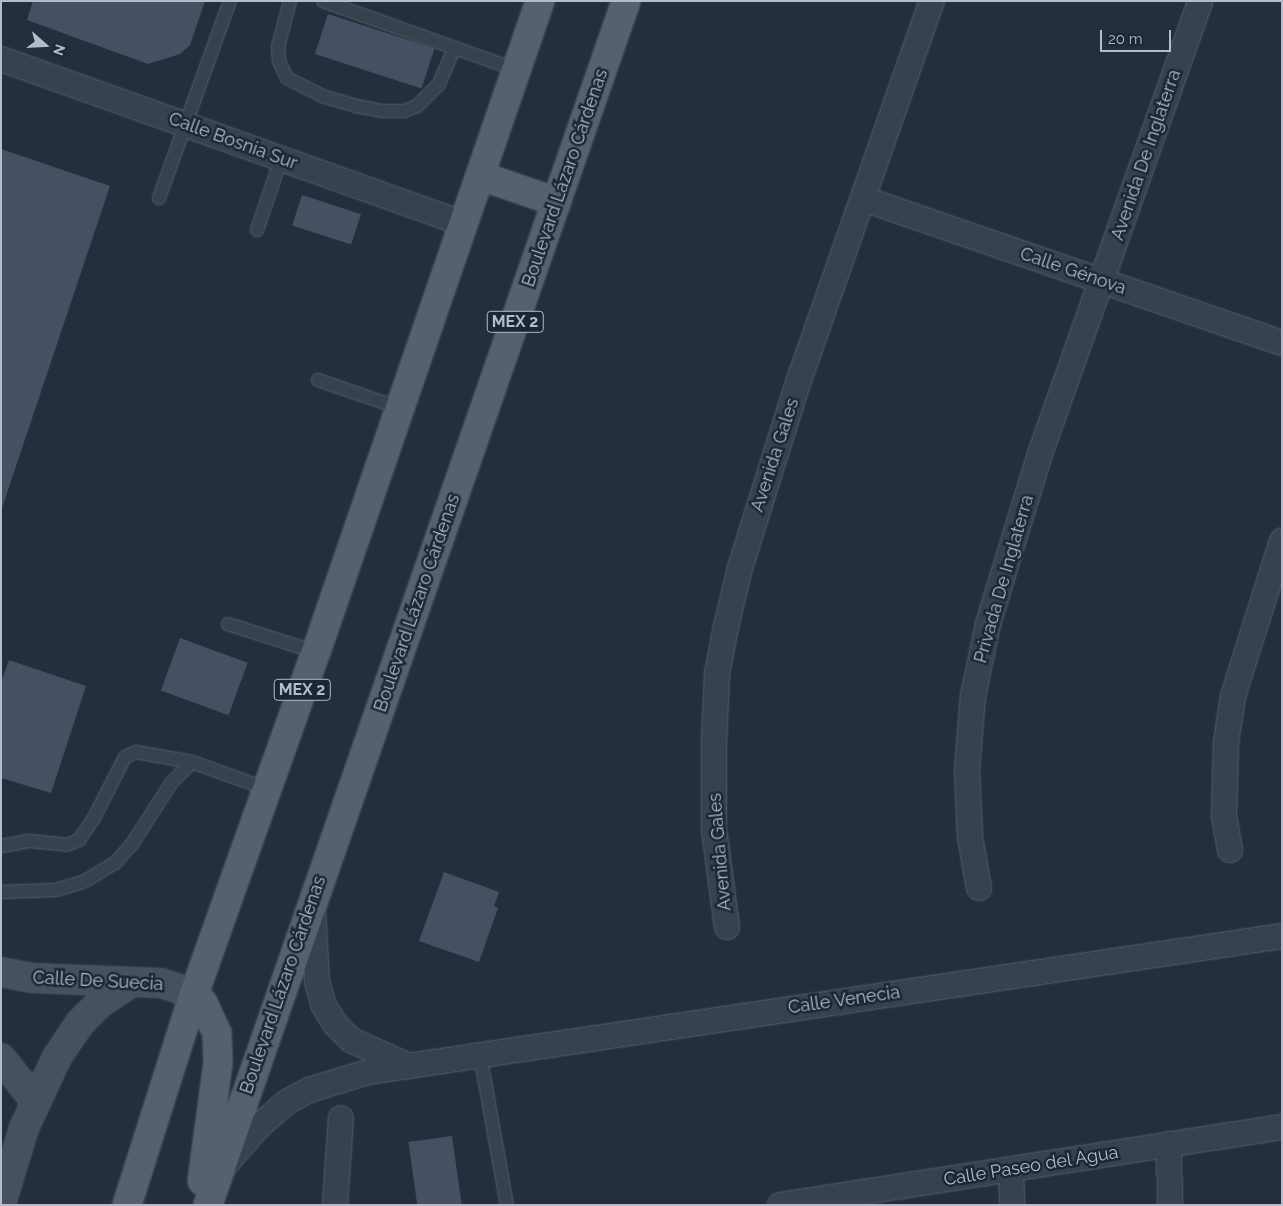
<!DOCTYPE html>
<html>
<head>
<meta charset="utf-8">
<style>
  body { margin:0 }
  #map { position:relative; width:1283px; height:1206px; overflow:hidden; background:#242f3e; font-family:Raleway,sans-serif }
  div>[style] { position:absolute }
  .building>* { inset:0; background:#455162; transform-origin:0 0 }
  .roads { filter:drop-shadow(0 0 1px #565f6c) drop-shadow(0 0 1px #565f6c) }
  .lane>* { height:12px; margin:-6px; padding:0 6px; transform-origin:6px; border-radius:6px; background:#38414e }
  .street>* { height:24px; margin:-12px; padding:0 12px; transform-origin:12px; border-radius:12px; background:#38414e }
  .secondary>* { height:28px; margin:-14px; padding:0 14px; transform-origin:14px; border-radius:14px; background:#465061 }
  .primary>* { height:28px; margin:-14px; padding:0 14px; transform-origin:14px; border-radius:14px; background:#56606e }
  span { translate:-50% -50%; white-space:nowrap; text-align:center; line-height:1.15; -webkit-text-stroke:5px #1d2633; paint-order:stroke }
  .shield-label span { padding:1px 4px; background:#1d2633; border:1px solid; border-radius:4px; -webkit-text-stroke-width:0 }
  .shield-label { font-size:16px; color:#b4bcc9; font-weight:700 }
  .street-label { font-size:18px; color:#b4bcc9 }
  .frame { position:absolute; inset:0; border:2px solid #b4bcc9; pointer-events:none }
  .north { position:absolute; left:20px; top:20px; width:50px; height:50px; -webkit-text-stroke:4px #1d2633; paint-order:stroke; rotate:109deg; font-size:14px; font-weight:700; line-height:20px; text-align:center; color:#b4bcc9 }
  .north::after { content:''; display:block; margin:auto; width:18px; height:22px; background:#b4bcc9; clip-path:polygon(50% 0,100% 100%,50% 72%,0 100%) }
  .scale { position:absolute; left:1100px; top:30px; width:71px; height:22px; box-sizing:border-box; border:2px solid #b4bcc9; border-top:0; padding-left:6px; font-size:15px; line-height:18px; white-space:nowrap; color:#b4bcc9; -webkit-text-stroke:4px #1d2633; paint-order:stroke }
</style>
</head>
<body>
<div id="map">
  <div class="building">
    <i style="clip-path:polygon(33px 1px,205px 1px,190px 45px,180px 54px,148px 64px,27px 20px)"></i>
    <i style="left:328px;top:14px;width:112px;height:42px;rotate:18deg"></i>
    <i style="clip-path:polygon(1px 149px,110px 186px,2px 508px,1px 508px)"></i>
    <i style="left:302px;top:195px;width:62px;height:32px;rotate:18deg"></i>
    <i style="left:180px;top:638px;width:72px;height:56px;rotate:20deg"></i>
    <i style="clip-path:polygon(9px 660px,86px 686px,51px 793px,1px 778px,1px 682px)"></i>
    <i style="clip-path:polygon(444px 872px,499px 892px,494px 906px,498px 908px,479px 962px,419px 941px)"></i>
    <i style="left:452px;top:1136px;width:70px;height:44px;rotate:82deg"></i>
  </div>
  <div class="roads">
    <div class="lane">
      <i style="left:290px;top:1px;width:48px;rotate:104.6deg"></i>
      <i style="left:278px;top:47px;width:14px;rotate:86deg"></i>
      <i style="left:279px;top:61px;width:19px;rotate:65deg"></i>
      <i style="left:287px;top:78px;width:39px;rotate:27deg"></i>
      <i style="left:322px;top:96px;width:35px;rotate:16deg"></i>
      <i style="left:356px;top:106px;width:26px;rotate:11deg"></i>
      <i style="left:382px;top:111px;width:22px"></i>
      <i style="left:404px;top:111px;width:14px;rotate:-21deg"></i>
      <i style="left:417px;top:106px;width:31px;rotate:-45deg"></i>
      <i style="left:439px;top:84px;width:39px;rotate:-67deg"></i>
      <i style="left:323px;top:1px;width:206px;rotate:19.6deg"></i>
      <i style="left:159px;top:198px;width:209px;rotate:-70.2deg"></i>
      <i style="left:257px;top:230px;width:75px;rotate:-71.3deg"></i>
      <i style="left:318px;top:380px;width:87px;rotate:18.9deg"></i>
      <i style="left:228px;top:624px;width:92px;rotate:17.7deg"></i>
      <i style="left:1px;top:846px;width:29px;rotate:-10deg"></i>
      <i style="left:30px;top:841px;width:37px;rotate:6deg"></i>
      <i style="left:67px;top:845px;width:13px;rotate:-23deg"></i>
      <i style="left:79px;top:840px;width:27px;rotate:-56deg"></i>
      <i style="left:94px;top:818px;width:68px;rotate:-63.1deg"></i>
      <i style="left:125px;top:757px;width:12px;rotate:-24deg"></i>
      <i style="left:136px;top:752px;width:57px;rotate:10.1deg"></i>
      <i style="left:1px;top:892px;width:55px;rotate:-2.1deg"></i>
      <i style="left:56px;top:890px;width:30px;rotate:-17deg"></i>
      <i style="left:85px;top:881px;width:35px;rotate:-31deg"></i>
      <i style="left:115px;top:863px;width:25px;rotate:-48deg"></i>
      <i style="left:132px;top:844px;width:74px;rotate:-57.2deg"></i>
      <i style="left:172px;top:782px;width:28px;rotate:-45deg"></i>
      <i style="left:192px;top:762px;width:80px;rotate:19.8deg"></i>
      <i style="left:480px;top:1054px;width:153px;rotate:79.9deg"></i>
    </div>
    <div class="street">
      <i style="left:1px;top:59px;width:492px;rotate:19.6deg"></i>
      <i style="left:864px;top:199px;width:442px;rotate:19deg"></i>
      <i style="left:1230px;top:850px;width:36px;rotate:-100deg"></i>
      <i style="left:1224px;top:815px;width:73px;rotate:-88.4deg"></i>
      <i style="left:1226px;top:742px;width:47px;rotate:-81.3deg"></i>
      <i style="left:1233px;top:696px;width:163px;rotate:-72.5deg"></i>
      <i style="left:979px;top:888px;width:52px;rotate:-100deg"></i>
      <i style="left:970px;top:837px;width:67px;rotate:-92.6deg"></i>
      <i style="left:967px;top:770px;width:74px;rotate:-85.4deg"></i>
      <i style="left:973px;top:696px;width:74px;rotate:-78.2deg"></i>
      <i style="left:988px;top:624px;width:178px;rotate:-73deg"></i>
      <i style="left:1040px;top:454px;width:480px;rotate:-70.5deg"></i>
      <i style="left:313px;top:911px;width:70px;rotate:86.7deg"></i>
      <i style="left:317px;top:981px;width:24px;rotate:75deg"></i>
      <i style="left:323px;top:1004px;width:23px;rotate:59deg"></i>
      <i style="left:335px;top:1024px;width:23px;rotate:45deg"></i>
      <i style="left:351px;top:1040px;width:61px;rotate:24.1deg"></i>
      <i style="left:727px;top:927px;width:99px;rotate:-97.6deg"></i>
      <i style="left:714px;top:829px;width:86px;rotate:-90deg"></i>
      <i style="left:714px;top:743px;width:69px;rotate:-87.5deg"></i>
      <i style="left:717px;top:674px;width:48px;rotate:-79.2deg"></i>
      <i style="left:726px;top:627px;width:61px;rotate:-76.7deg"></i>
      <i style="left:740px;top:568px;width:194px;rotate:-72.6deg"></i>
      <i style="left:798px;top:383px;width:405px;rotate:-70.7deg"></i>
      <i style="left:1169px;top:1144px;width:61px;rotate:89.1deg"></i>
      <i style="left:223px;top:1167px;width:52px;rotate:-48.9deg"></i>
      <i style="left:257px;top:1128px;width:40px;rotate:-41deg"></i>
      <i style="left:287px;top:1102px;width:25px;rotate:-29deg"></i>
      <i style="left:309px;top:1090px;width:62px;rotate:-17deg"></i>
      <i style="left:368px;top:1072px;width:924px;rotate:-8.46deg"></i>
      <i style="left:1011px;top:1170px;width:35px;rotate:88deg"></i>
      <i style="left:335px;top:1205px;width:87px;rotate:-86.1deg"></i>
      <i style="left:780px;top:1205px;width:508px;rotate:-8.83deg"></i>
    </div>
    <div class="secondary">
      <i style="left:1px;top:972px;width:31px;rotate:11deg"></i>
      <i style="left:31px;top:978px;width:130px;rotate:2.2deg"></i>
      <i style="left:161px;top:983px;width:35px;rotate:18deg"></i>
      <i style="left:1px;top:1058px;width:56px;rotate:51.5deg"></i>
      <i style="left:1px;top:1204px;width:79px;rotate:-73.2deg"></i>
      <i style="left:24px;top:1128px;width:78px;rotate:-65.1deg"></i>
      <i style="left:57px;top:1057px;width:40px;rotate:-56deg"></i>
      <i style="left:79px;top:1024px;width:28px;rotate:-45deg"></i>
      <i style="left:99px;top:1004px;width:37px;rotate:-34deg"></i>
    </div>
    <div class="primary">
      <i style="left:481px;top:176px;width:80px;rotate:18.9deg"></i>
      <i style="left:194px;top:994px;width:13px;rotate:45deg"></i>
      <i style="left:203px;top:1003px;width:33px;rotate:65deg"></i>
      <i style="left:217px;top:1033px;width:30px;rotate:88deg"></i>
      <i style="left:218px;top:1063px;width:119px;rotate:97.7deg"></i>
      <i style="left:127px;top:1205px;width:221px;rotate:-72.4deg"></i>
      <i style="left:194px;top:994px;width:363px;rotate:-70.4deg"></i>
      <i style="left:316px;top:652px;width:688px;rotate:-71.01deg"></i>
      <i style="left:208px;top:1205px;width:1274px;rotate:-70.85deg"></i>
    </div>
  </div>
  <div class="shield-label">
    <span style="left:515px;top:322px">MEX 2</span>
    <span style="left:302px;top:690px">MEX 2</span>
  </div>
  <div class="street-label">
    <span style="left:233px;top:141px;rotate:20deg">Calle Bosnia Sur</span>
    <span style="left:1146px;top:155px;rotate:-71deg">Avenida De Inglaterra</span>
    <span style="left:565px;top:178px;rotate:-71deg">Boulevard Lázaro Cárdenas</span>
    <span style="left:1073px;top:271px;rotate:19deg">Calle Génova</span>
    <span style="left:775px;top:455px;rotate:-72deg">Avenida Gales</span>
    <span style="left:1004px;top:579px;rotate:-74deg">Privada De Inglaterra</span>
    <span style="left:417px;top:603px;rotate:-71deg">Boulevard Lázaro Cárdenas</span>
    <span style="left:720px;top:852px;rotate:-95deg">Avenida Gales</span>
    <span style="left:98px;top:981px;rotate:3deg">Calle De Suecia</span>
    <span style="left:283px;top:985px;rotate:-71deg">Boulevard Lázaro Cárdenas</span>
    <span style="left:844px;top:1000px;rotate:-8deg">Calle Venecia</span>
    <span style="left:1031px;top:1166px;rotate:-9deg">Calle Paseo del Agua</span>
  </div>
  <div class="frame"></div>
  <div class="north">N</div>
  <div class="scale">20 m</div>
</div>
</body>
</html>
